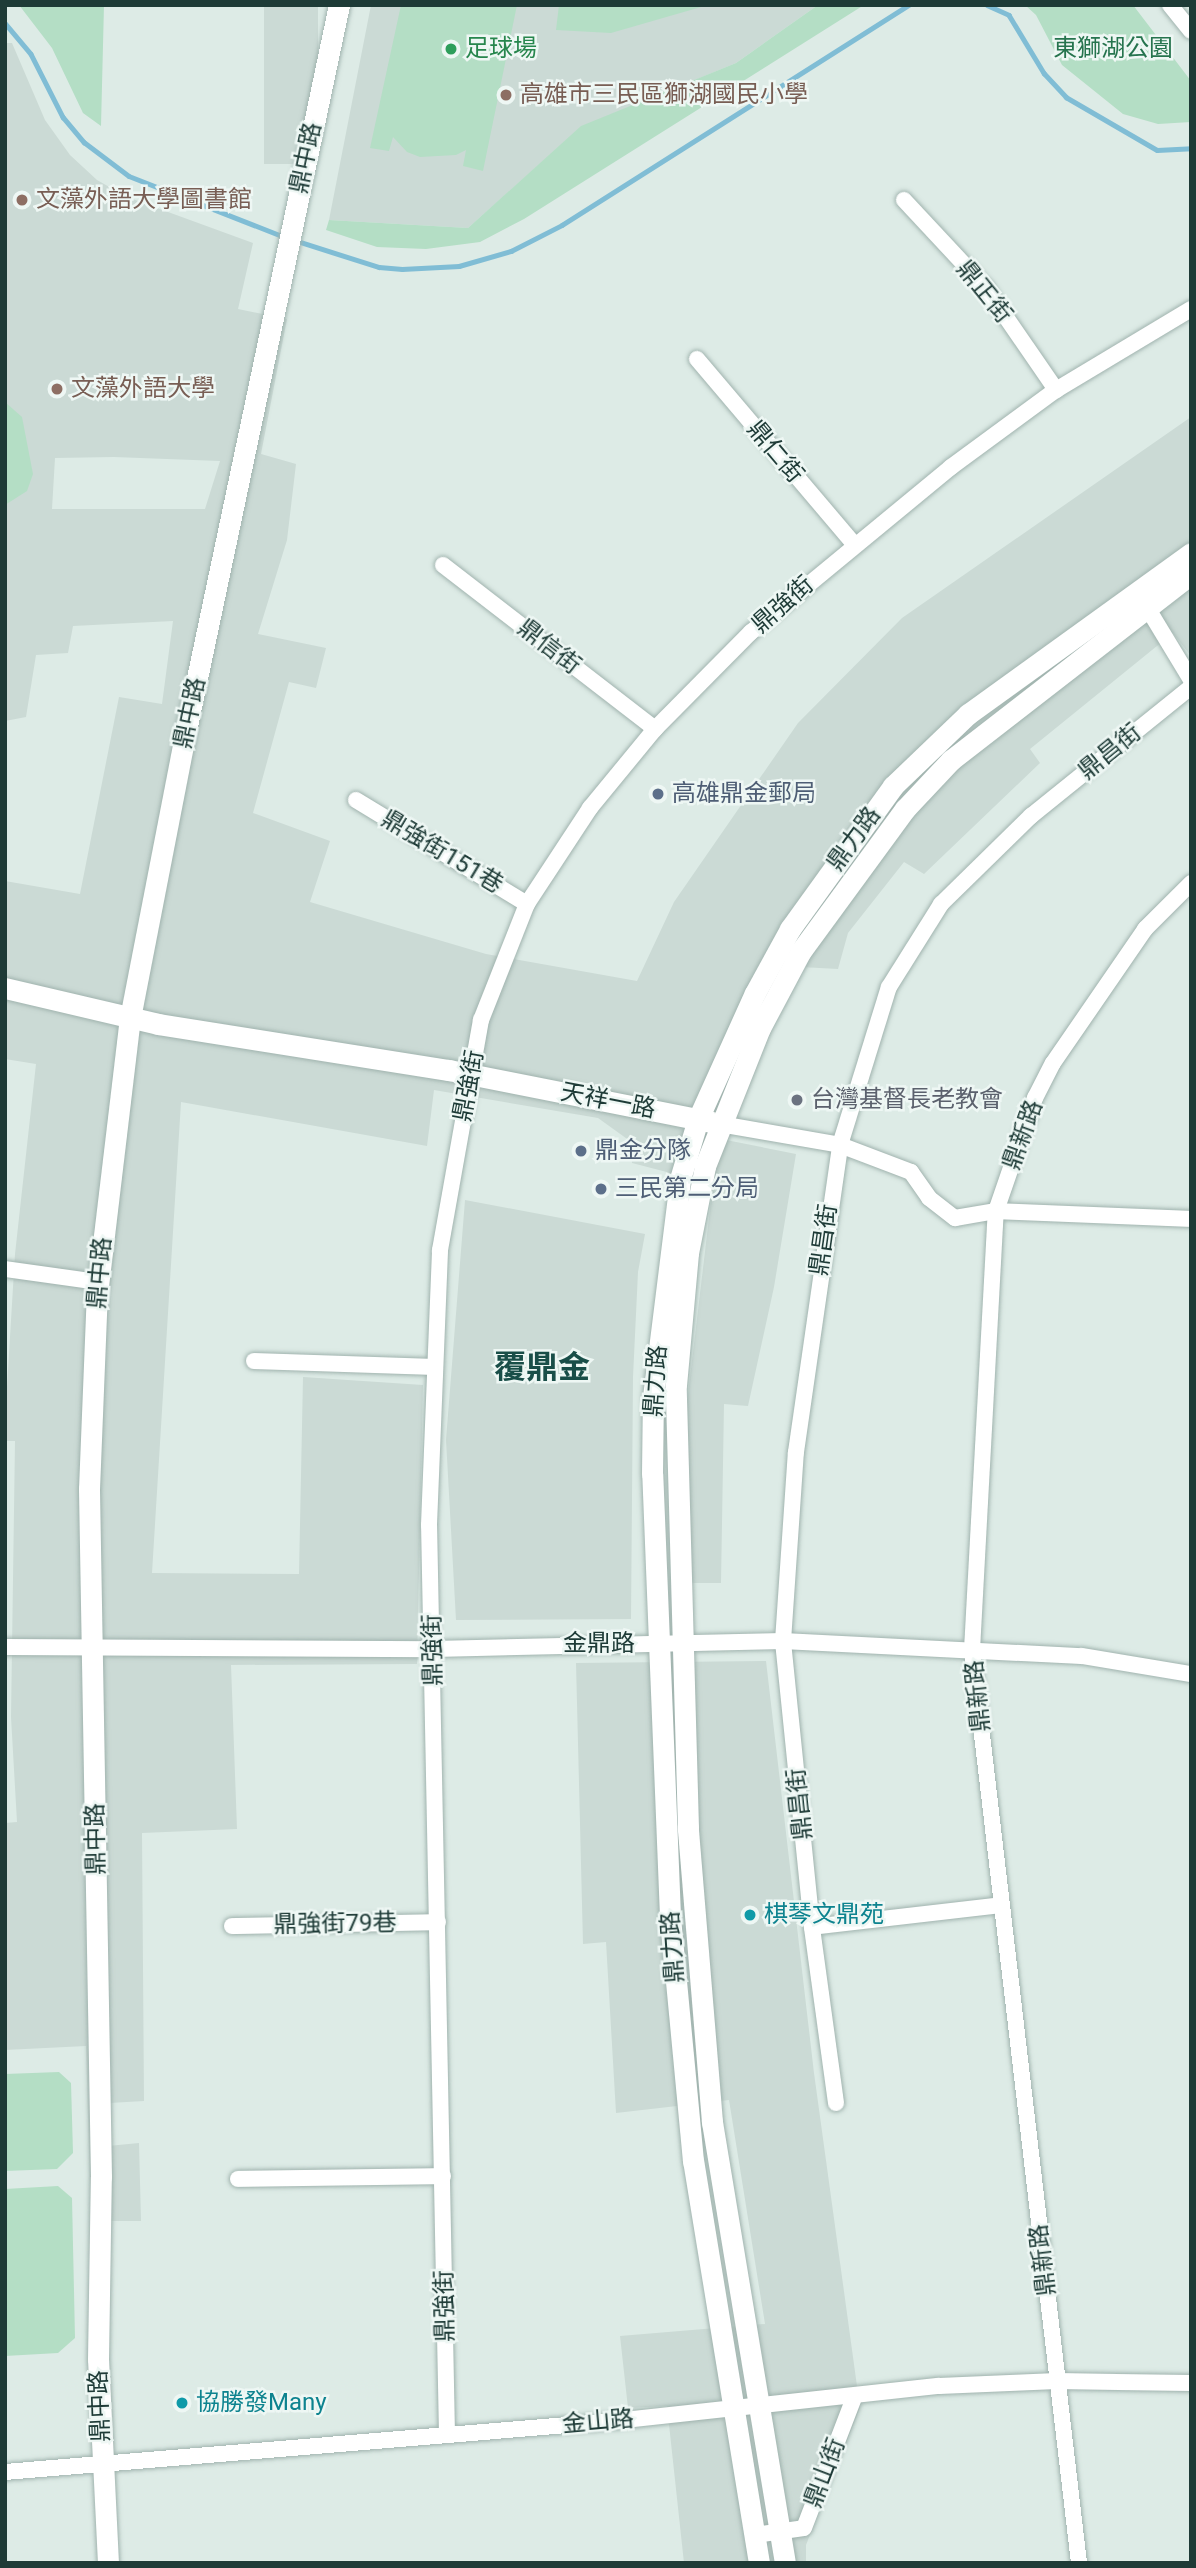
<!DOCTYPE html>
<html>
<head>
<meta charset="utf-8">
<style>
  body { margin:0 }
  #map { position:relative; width:1196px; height:2568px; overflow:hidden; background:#ddebe6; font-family:Roboto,"Noto Sans TC",sans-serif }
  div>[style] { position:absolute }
  .built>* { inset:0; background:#cbdad5; transform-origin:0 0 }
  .green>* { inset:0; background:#b4dec5 }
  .stream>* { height:4.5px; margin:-2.25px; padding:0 2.25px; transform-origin:2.25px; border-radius:2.25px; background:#80bdd5 }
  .roads { filter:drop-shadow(0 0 2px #a0b3ae) drop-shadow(0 0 2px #a0b3ae) }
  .street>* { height:16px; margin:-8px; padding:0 8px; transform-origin:8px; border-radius:8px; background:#fff }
  .secondary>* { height:21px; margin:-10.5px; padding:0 10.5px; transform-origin:10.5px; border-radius:10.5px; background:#fff }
  .dots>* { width:19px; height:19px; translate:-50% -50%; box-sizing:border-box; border:4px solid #eef7f4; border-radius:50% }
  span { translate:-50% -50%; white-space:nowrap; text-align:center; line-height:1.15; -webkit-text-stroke:5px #eef7f4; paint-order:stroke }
  .leisure-label { font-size:24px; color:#27864d }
  .left { translate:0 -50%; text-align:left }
  .park-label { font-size:24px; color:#26744e }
  .education-label { font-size:24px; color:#785e54 }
  .street-label { font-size:24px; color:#1e3b37 }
  .service-label { font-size:24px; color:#4e5e75 }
  .worship-label { font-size:24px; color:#5b616d }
  .culture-label { font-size:24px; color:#0d838f }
  .district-label { font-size:32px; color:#194e48; font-weight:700 }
  .frame { position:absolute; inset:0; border:7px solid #1e3b37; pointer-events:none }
</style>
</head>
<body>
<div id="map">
  <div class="built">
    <i style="left:264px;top:5px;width:54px;height:159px"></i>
    <i style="clip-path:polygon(371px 5px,818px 5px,736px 63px,581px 127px,468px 228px,329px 220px)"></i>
    <i style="clip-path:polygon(evenodd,5px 43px,12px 43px,45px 120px,70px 155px,97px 180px,127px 197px,253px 243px,238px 309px,287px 319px,261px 454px,296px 464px,287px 540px,258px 634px,326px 648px,316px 688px,289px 682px,253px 813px,330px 841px,310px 902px,486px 954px,637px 981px,674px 902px,798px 723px,902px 618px,1191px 417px,1191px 656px,1173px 633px,1030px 749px,1040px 763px,924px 874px,904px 862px,848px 933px,838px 969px,801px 967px,764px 1040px,726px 1140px,796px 1154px,774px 1287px,748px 1406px,724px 1404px,721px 1583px,687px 1583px,687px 1403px,713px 1184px,632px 1163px,630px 1141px,598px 1118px,434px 1090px,427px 1146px,181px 1102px,152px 1573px,299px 1574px,303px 1377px,423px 1385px,417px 1664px,231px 1665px,237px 1829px,142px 1833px,144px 2101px,109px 2103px,108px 2146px,139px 2143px,141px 2221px,91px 2221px,86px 2046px,5px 2050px,5px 1823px,17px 1822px,11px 1717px,15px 1441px,5px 1441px,5px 1420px,15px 1254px,36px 1064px,5px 1059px,5px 881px,80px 894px,119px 697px,162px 704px,173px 621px,73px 626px,68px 653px,36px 655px,26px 717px,5px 721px,5px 43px,55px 458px,114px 457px,220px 461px,205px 509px,52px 509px,55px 458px)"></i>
    <i style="clip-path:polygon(465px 1200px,645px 1234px,638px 1272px,633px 1377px,631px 1619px,456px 1620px,446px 1440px)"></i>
    <i style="clip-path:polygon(766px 1661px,814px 2073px,860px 2408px,806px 2545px,806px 2563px,684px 2563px,667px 2406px,628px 2408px,620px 2336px,765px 2324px,729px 2100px,616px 2113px,606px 1942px,583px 1944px,576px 1663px)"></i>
  </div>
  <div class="green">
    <i style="clip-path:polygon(19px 5px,104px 5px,101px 126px,83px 113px,52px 48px)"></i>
    <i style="clip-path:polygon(401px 5px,517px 5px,483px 171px,463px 166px,466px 150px,456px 155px,420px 157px,407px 152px,393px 137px,389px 151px,370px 148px)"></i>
    <i style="clip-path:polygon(559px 5px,708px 5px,611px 33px,556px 30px)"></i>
    <i style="clip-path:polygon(818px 5px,864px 5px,524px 219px,480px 242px,426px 249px,377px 247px,326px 230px,329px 220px,468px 228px,581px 126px,736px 63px)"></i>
    <i style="clip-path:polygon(1025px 5px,1133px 5px,1191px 81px,1191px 122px,1158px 124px,1123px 114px,1062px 65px,1036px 15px)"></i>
    <i style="clip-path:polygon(5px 402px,22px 417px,33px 474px,27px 491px,5px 505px)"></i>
    <i style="clip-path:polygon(59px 2072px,71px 2083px,73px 2153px,57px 2169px,5px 2171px,5px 2074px)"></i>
    <i style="clip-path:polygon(58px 2186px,72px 2198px,75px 2338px,58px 2353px,5px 2356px,5px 2189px)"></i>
  </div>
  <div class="stream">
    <i style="left:987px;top:5px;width:24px;rotate:24deg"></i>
    <i style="left:1009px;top:15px;width:68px;rotate:58.9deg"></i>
    <i style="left:1044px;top:73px;width:33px;rotate:47deg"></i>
    <i style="left:1066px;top:97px;width:105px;rotate:30.2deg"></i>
    <i style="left:1157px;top:150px;width:34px;rotate:-3deg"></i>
    <i style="left:5px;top:23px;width:40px;rotate:50deg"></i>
    <i style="left:31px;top:54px;width:71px;rotate:63.1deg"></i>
    <i style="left:63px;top:117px;width:33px;rotate:50deg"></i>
    <i style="left:84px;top:142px;width:56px;rotate:37.1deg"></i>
    <i style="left:129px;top:176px;width:168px;rotate:21.4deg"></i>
    <i style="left:297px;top:241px;width:86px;rotate:17.6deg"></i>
    <i style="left:379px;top:267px;width:23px;rotate:5deg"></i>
    <i style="left:402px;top:269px;width:57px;rotate:-3deg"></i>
    <i style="left:459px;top:266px;width:54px;rotate:-16.1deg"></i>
    <i style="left:511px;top:251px;width:57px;rotate:-27deg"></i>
    <i style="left:562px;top:225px;width:411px;rotate:-32.4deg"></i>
  </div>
  <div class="roads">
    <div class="street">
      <i style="left:1170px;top:5px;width:33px;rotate:51deg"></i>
      <i style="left:904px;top:200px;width:120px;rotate:47deg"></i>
      <i style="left:986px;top:288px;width:124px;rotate:55.5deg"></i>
      <i style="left:697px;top:359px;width:243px;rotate:49.7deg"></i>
      <i style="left:443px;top:565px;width:268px;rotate:37.7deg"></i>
      <i style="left:1142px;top:599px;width:95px;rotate:58.8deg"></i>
      <i style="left:356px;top:800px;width:200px;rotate:31.3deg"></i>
      <i style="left:720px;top:1124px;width:122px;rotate:9.9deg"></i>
      <i style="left:840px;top:1145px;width:76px;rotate:20.8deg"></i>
      <i style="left:911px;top:1172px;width:32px;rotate:55deg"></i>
      <i style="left:929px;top:1198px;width:33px;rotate:38deg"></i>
      <i style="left:955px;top:1218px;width:42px;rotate:-9.7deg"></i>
      <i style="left:996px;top:1211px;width:195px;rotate:2.3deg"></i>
      <i style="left:5px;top:1269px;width:94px;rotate:8deg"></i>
      <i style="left:254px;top:1361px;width:181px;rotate:1.9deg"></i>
      <i style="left:5px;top:1647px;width:429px;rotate:0.3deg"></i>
      <i style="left:434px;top:1649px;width:349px;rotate:-1.3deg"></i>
      <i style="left:783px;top:1641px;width:299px;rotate:2.9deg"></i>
      <i style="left:1082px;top:1656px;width:110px;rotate:9.4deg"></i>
      <i style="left:232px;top:1926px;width:206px;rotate:-1.1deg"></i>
      <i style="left:812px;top:1927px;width:191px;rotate:-6.6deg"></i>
      <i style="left:836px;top:2103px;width:178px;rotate:-97.8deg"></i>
      <i style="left:812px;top:1927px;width:287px;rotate:-95.8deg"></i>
      <i style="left:783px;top:1641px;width:189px;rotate:-86.1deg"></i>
      <i style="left:796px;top:1452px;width:310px;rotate:-81.8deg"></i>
      <i style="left:840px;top:1145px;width:165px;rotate:-72.8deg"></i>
      <i style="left:889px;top:987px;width:98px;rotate:-57.9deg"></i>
      <i style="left:941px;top:904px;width:126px;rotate:-44.4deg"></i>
      <i style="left:1031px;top:816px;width:206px;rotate:-38.9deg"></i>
      <i style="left:238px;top:2179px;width:205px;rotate:-0.8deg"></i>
      <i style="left:447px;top:2435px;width:910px;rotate:-91.13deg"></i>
      <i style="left:429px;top:1525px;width:275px;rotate:-87.7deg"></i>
      <i style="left:440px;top:1250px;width:234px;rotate:-79.9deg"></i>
      <i style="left:481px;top:1020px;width:125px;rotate:-68.4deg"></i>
      <i style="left:527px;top:904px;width:115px;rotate:-56.7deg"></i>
      <i style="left:590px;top:808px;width:102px;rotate:-50.6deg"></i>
      <i style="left:655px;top:729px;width:136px;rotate:-45.3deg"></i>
      <i style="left:751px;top:632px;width:259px;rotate:-39.5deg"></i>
      <i style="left:951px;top:467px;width:130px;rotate:-36.3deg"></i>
      <i style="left:1056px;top:390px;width:157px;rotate:-31deg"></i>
      <i style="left:5px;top:2472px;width:612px;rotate:-4.78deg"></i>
      <i style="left:615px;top:2421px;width:326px;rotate:-6.2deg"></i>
      <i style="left:939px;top:2386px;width:118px;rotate:-2.4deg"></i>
      <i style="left:1057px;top:2381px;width:134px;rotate:0.9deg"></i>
      <i style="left:755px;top:2535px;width:49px;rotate:-8.1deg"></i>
      <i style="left:804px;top:2528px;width:142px;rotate:-69deg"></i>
      <i style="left:1079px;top:2563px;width:919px;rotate:-96.68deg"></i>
      <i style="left:972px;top:1650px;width:440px;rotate:-86.9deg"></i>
      <i style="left:996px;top:1211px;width:120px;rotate:-71deg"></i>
      <i style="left:1035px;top:1098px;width:39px;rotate:-63deg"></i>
      <i style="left:1053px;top:1063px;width:163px;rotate:-55.5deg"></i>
      <i style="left:1145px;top:929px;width:65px;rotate:-45deg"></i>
    </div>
    <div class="secondary">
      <i style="left:5px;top:988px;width:157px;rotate:13.2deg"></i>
      <i style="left:158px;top:1024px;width:295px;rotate:9deg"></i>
      <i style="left:449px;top:1070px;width:267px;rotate:11.2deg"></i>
      <i style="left:108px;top:2563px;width:204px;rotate:-92.8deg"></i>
      <i style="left:98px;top:2359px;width:182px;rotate:-89.1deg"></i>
      <i style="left:101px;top:2177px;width:688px;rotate:-91deg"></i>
      <i style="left:89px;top:1489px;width:195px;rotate:-87.7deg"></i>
      <i style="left:97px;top:1294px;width:278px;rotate:-83.2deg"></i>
      <i style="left:130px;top:1018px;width:288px;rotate:-79deg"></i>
      <i style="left:185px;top:735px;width:746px;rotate:-78.09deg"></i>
      <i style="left:759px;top:2563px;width:407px;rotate:-99.3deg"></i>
      <i style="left:693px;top:2161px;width:246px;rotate:-95.4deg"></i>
      <i style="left:670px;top:1916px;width:442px;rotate:-92.3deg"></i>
      <i style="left:652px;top:1474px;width:77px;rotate:-89.3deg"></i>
      <i style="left:653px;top:1397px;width:220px;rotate:-82.9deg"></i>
      <i style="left:680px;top:1179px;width:63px;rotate:-73.3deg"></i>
      <i style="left:698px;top:1119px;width:138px;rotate:-65.7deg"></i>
      <i style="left:755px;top:993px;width:73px;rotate:-61.3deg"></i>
      <i style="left:790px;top:929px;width:176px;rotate:-54.2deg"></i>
      <i style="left:893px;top:786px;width:104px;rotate:-43.8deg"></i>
      <i style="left:968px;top:714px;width:275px;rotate:-35.8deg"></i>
      <i style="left:785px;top:2563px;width:447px;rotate:-99.4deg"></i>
      <i style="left:712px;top:2122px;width:295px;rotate:-94.7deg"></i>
      <i style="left:688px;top:1828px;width:443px;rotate:-91.6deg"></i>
      <i style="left:676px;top:1385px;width:133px;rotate:-84.8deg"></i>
      <i style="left:688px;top:1253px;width:89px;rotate:-78.9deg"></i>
      <i style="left:705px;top:1166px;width:149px;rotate:-68.3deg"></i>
      <i style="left:760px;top:1028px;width:87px;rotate:-62deg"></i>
      <i style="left:801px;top:951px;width:176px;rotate:-53.8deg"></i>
      <i style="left:905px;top:809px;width:67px;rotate:-46.8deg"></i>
      <i style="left:951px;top:760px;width:304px;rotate:-37.8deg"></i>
    </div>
  </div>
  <div class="dots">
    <i style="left:451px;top:49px;background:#2e9e5b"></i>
    <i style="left:506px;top:95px;background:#8d6e63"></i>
    <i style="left:22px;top:200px;background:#8d6e63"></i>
    <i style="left:57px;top:389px;background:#8d6e63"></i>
    <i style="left:658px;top:794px;background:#5c6f8a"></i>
    <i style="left:797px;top:1100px;background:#6b7280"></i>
    <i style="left:581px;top:1151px;background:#5c6f8a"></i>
    <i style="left:601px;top:1189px;background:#5c6f8a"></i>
    <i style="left:750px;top:1915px;background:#0f9aa8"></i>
    <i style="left:182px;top:2403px;background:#0f9aa8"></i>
  </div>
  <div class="leisure-label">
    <span class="left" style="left:465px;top:49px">足球場</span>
  </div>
  <div class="park-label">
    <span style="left:1113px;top:49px">東獅湖公園</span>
  </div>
  <div class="education-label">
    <span class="left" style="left:520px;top:95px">高雄市三民區獅湖國民小學</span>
    <span class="left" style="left:36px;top:200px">文藻外語大學圖書館</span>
    <span class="left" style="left:71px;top:389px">文藻外語大學</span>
  </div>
  <div class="street-label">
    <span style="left:306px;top:158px;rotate:-78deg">鼎中路</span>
    <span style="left:984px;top:292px;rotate:51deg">鼎正街</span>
    <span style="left:775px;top:452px;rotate:50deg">鼎仁街</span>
    <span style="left:783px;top:605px;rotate:-41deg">鼎強街</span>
    <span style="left:549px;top:647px;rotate:38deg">鼎信街</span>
    <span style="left:190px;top:713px;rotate:-78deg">鼎中路</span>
    <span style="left:1110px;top:752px;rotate:-39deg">鼎昌街</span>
    <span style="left:854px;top:839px;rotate:-54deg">鼎力路</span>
    <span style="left:442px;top:852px;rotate:31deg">鼎強街151巷</span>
    <span style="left:469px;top:1086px;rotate:-79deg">鼎強街</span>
    <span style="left:608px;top:1101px;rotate:11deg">天祥一路</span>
    <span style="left:1023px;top:1135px;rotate:-70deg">鼎新路</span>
    <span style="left:824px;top:1240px;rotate:-82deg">鼎昌街</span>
    <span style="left:100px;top:1273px;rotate:-85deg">鼎中路</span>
    <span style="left:656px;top:1381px;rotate:-86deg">鼎力路</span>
    <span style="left:599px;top:1644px">金鼎路</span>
    <span style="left:433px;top:1650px;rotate:-91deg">鼎強街</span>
    <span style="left:978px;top:1696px;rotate:-96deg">鼎新路</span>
    <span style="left:800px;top:1804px;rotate:-96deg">鼎昌街</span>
    <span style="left:96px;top:1839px;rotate:-91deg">鼎中路</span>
    <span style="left:335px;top:1924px;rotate:-1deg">鼎強街79巷</span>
    <span style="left:673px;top:1947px;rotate:-94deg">鼎力路</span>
    <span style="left:1043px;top:2260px;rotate:-97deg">鼎新路</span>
    <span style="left:445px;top:2306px;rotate:-91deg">鼎強街</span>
    <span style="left:100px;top:2406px;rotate:-92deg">鼎中路</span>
    <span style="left:598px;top:2422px;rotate:-5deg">金山路</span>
    <span style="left:825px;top:2473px;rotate:-69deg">鼎山街</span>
  </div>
  <div class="service-label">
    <span class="left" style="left:672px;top:794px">高雄鼎金郵局</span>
    <span class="left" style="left:595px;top:1151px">鼎金分隊</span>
    <span class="left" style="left:615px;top:1189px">三民第二分局</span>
  </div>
  <div class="worship-label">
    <span class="left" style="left:811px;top:1100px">台灣基督長老教會</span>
  </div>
  <div class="culture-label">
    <span class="left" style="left:764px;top:1915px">棋琴文鼎苑</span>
    <span class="left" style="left:196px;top:2403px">協勝發Many</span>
  </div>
  <div class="district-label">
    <span style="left:542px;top:1367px">覆鼎金</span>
  </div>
  <div class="frame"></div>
</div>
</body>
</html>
